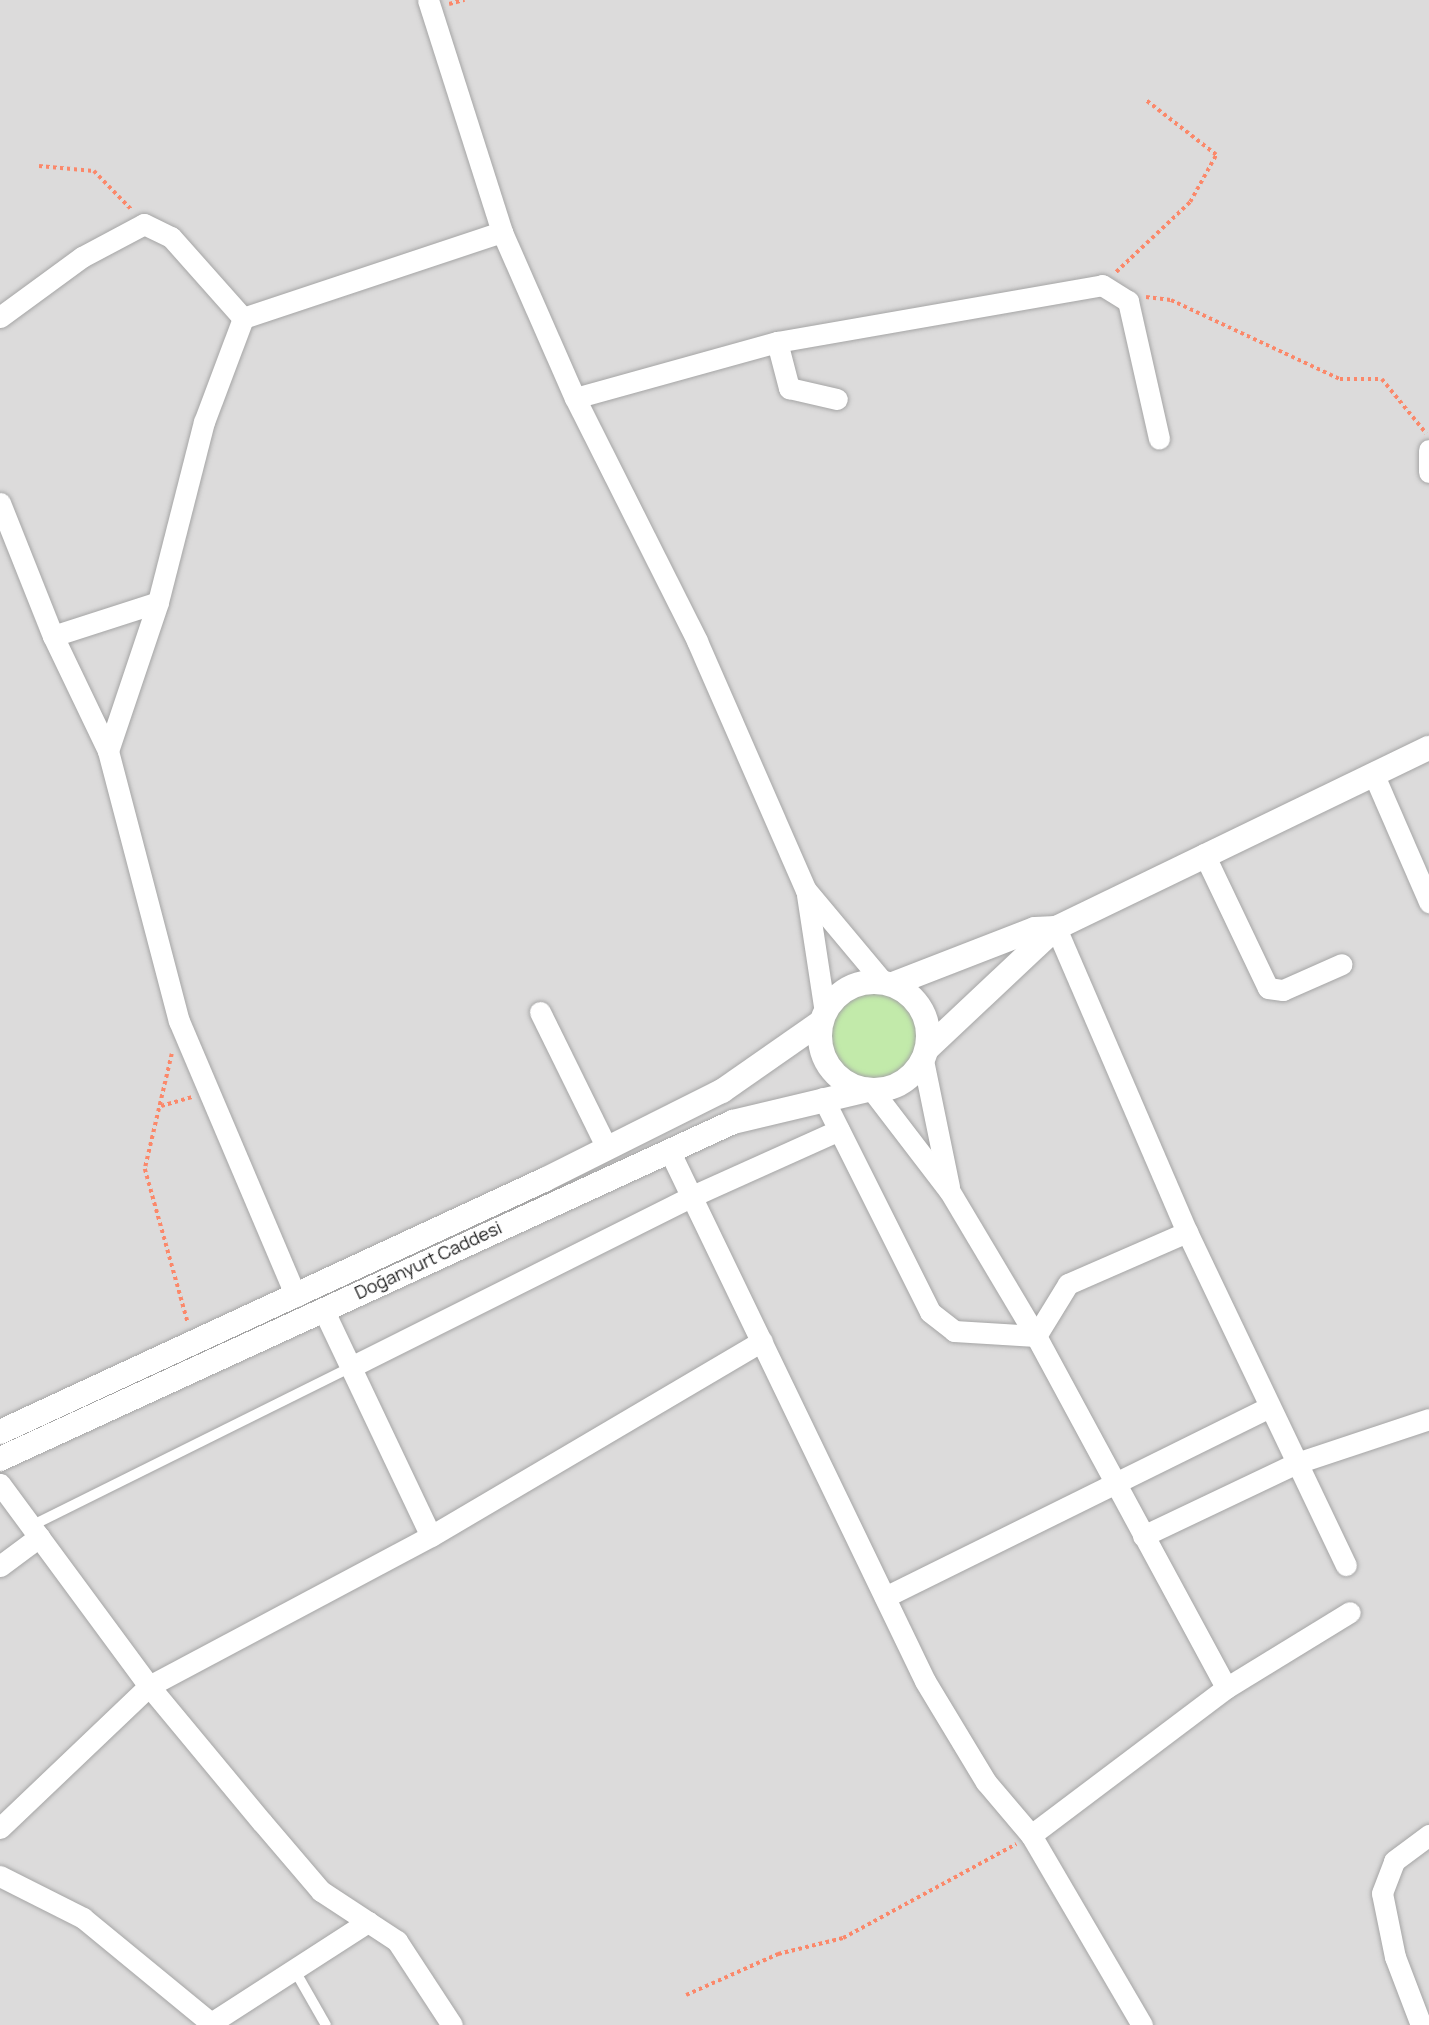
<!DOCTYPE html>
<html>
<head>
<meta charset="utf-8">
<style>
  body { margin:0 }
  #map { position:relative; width:1429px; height:2025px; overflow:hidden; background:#efede4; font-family:Manrope,sans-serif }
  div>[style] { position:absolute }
  .residential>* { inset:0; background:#dcdbdb; transform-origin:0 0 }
  .grass>* { inset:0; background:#c2eaaa }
  .round { border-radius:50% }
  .path>* { height:3.5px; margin-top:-1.75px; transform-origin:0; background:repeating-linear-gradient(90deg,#fb886a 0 3.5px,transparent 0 7px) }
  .roads { filter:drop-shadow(0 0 2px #a5a5a5) drop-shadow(0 0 2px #a5a5a5) }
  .service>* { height:10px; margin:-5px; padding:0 5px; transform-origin:5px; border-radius:5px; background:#fff }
  .minor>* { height:21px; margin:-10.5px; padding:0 10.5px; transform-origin:10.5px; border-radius:10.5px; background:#fff }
  .tertiary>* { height:24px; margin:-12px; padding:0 12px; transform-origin:12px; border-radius:12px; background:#fff }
  .tertiary>.ring { margin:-12px; padding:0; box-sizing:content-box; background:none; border:24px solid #fff; border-radius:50% }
  span { translate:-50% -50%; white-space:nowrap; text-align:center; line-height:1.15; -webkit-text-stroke:6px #fff; paint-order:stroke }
  .street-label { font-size:18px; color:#1e1e1e }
</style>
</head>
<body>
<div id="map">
  <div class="residential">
    <i style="left:0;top:0;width:1429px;height:2025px"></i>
  </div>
  <div class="grass">
    <i class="round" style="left:829px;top:991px;width:90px;height:90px"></i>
  </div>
  <div class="path">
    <i style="left:449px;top:4px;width:16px;rotate:-15deg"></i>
    <i style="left:39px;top:166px;width:55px;rotate:5.2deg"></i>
    <i style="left:94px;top:171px;width:53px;rotate:45.8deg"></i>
    <i style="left:1116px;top:272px;width:102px;rotate:-43.4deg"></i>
    <i style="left:1190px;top:202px;width:54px;rotate:-61deg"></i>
    <i style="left:1216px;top:155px;width:90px;rotate:-142.2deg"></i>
    <i style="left:1146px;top:297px;width:25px;rotate:7deg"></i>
    <i style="left:1171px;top:300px;width:187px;rotate:25.1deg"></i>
    <i style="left:1340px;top:379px;width:42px"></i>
    <i style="left:1382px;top:379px;width:70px;rotate:50.8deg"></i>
    <i style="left:172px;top:1054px;width:118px;rotate:103.2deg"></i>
    <i style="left:145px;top:1169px;width:160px;rotate:74.4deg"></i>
    <i style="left:161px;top:1106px;width:32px;rotate:-16deg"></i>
    <i style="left:686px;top:1995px;width:101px;rotate:-24deg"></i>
    <i style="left:778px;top:1954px;width:67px;rotate:-13.8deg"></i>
    <i style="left:843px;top:1938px;width:197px;rotate:-28.5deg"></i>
  </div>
  <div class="roads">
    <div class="service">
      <i style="left:31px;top:1526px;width:357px;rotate:-26.4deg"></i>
      <i style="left:294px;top:1969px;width:64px;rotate:60.3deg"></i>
    </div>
    <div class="minor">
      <i style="left:428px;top:0;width:244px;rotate:72.3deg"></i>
      <i style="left:502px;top:232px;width:181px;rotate:66.3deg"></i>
      <i style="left:575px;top:398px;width:272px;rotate:63.3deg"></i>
      <i style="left:697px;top:641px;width:272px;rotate:66.4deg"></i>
      <i style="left:806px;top:890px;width:119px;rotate:50.1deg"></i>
      <i style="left:0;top:317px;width:102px;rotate:-36.2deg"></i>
      <i style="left:82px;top:257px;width:70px;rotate:-28deg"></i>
      <i style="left:144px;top:224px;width:30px;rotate:26deg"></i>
      <i style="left:171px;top:237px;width:108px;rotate:48.4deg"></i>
      <i style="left:243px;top:318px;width:273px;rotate:-18.4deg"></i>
      <i style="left:777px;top:342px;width:48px;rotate:75.4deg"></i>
      <i style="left:789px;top:388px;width:49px;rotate:12.9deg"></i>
      <i style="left:575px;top:398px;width:210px;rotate:-15.5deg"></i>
      <i style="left:777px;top:342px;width:330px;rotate:-9.9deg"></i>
      <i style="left:1102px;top:285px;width:31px;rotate:32deg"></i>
      <i style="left:1128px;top:301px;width:141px;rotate:77.3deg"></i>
      <i style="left:1429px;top:450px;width:22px;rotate:90deg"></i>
      <i style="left:0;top:503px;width:143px;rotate:68.3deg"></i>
      <i style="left:53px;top:636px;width:127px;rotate:64.4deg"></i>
      <i style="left:108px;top:751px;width:279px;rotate:75.3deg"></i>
      <i style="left:179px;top:1021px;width:299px;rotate:67deg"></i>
      <i style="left:53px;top:636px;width:110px;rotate:-17.9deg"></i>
      <i style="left:108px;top:751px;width:157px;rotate:-71.4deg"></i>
      <i style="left:158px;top:602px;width:186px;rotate:-75.7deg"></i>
      <i style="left:204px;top:422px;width:111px;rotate:-69.4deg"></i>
      <i style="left:1373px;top:773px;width:141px;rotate:66.5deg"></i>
      <i style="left:1204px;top:854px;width:148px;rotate:64.5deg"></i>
      <i style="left:1268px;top:988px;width:15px;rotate:8deg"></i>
      <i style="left:1283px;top:990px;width:64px;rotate:-23.8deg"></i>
      <i style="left:807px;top:895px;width:118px;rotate:81.3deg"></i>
      <i style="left:1056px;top:928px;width:331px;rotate:66.7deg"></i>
      <i style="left:1187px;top:1232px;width:369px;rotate:64.5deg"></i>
      <i style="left:540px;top:1012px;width:152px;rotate:63.8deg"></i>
      <i style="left:923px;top:1060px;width:130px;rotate:78.4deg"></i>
      <i style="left:872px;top:1090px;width:128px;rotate:52.6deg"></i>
      <i style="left:950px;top:1192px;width:168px;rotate:59.2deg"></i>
      <i style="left:1036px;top:1336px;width:400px;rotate:61.6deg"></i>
      <i style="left:823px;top:1098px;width:239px;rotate:63.4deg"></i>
      <i style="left:930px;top:1312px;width:31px;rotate:38deg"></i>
      <i style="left:954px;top:1331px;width:82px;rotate:3.5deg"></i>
      <i style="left:1036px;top:1336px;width:61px;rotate:-58.4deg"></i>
      <i style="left:1068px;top:1284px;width:130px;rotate:-23.6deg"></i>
      <i style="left:669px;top:1150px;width:589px;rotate:64.26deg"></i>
      <i style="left:925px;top:1681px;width:118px;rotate:58.9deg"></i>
      <i style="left:986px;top:1782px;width:70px;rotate:49.7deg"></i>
      <i style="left:1031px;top:1835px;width:220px;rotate:59.7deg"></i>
      <i style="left:323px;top:1309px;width:251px;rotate:64.6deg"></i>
      <i style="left:351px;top:1367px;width:379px;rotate:-26.6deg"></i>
      <i style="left:690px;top:1197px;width:163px;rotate:-24.2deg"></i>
      <i style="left:0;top:1484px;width:251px;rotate:53.6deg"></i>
      <i style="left:149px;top:1686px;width:177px;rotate:50.3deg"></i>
      <i style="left:262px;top:1822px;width:91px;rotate:49.5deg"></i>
      <i style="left:321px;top:1891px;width:91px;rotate:33.3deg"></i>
      <i style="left:397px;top:1941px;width:100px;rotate:56.8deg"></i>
      <i style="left:1143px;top:1536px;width:170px;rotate:-25.4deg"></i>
      <i style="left:1297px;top:1463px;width:139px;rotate:-18.4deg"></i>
      <i style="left:0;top:1566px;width:49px;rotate:-36.6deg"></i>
      <i style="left:885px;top:1597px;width:429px;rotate:-26.3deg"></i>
      <i style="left:0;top:1828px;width:206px;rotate:-43.6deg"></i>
      <i style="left:149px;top:1686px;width:319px;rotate:-28deg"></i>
      <i style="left:431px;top:1536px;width:384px;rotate:-30.5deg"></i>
      <i style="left:1031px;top:1835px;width:244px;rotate:-37deg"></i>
      <i style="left:1226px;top:1688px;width:145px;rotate:-31.5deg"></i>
      <i style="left:0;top:1876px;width:93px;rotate:26.8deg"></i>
      <i style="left:83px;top:1918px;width:166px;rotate:39.4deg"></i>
      <i style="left:211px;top:2023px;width:187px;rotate:-32.8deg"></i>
      <i style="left:1421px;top:2025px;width:73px;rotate:-110.9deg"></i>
      <i style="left:1395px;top:1957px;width:65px;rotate:-101.5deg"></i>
      <i style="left:1382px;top:1893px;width:34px;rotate:-69deg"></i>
      <i style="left:1394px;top:1861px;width:44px;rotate:-36.6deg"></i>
    </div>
    <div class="tertiary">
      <i class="ring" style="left:820px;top:982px;width:84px;height:84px"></i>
      <i style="left:893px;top:984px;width:152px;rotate:-21.2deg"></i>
      <i style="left:1035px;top:929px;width:21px;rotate:-3deg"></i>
      <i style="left:1056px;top:928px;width:414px;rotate:-25.8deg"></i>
      <i style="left:927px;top:1049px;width:177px;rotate:-43.2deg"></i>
      <i style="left:0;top:1432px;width:600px;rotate:-24.86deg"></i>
      <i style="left:544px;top:1180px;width:199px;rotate:-26.6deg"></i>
      <i style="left:722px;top:1091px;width:121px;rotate:-34.9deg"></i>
      <i style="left:0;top:1459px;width:807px;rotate:-24.69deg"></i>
      <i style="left:733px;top:1122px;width:138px;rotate:-13.4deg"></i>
    </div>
  </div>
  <div class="street-label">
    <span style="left:428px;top:1260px;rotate:-25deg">Doğanyurt Caddesi</span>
  </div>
</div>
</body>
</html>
